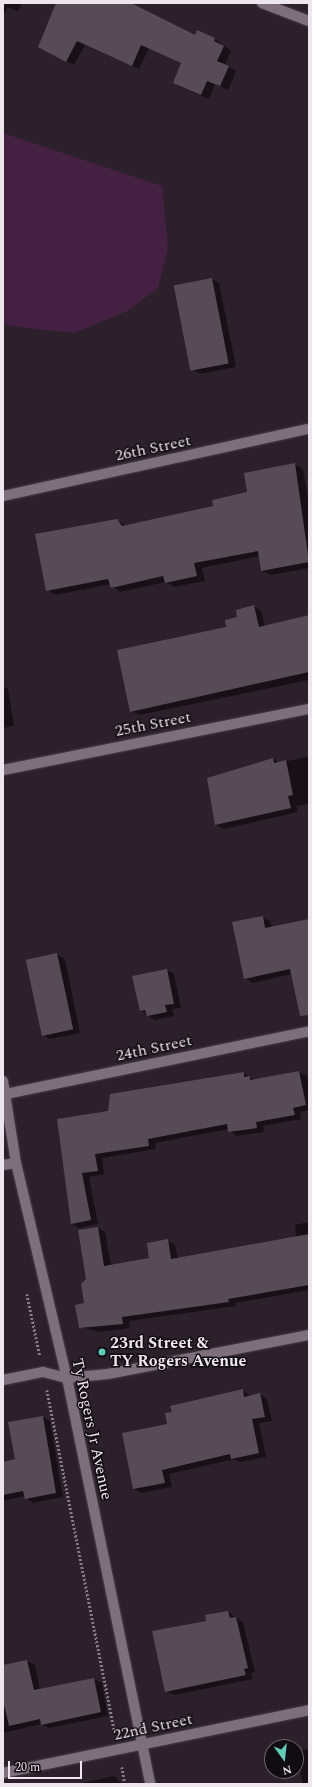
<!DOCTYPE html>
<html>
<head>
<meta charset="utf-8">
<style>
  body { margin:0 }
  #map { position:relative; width:312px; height:1787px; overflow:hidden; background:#2c212b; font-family:Spectral,serif }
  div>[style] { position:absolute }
  .green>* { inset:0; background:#442043 }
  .shadow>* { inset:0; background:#0007 }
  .building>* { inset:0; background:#574b56; transform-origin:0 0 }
  .path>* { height:2.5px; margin-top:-1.25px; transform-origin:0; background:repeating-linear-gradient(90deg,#857c85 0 2px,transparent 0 4px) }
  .roads { filter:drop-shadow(0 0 1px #483f48) drop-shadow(0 0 1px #483f48) }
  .minor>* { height:10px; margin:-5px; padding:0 5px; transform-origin:5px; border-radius:5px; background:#7d707c }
  .dots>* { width:11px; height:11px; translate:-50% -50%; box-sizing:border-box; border:2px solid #110c11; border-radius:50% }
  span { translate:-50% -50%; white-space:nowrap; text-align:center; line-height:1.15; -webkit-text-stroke:3px #110c11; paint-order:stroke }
  .street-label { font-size:16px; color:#ede6ed }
  .poi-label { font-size:16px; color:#ede6ed; font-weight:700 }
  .left { translate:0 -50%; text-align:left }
  .frame { position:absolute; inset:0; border:4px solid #ede6ed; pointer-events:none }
  .north { position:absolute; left:264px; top:1739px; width:40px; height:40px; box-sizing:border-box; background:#110c11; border:1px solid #696369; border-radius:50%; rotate:165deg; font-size:11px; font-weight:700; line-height:16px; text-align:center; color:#ede6ed }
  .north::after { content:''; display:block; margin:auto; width:14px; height:18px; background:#5eceb8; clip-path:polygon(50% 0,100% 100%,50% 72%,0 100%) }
  .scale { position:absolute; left:8px; top:1761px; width:74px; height:18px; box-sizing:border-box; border:2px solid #ede6ed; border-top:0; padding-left:5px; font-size:12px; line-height:14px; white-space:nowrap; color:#ede6ed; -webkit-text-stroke:3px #110c11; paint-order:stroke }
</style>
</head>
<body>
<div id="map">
  <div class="green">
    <i style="clip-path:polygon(3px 133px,162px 186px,168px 248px,158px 288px,127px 311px,74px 333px,10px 326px,3px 322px)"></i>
  </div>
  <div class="shadow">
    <i style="clip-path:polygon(3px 3px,22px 3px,18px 12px,8px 7px,3px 16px)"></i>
    <i style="clip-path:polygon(52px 3px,125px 3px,196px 36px,215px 39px,231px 51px,225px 65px,236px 71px,228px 90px,215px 84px,209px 99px,181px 87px,174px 83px,182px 64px,149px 48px,139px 69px,85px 45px,74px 65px,46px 51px,44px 31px,57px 5px)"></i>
    <i style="clip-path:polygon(212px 279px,219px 283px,236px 367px,200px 374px,193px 370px)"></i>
    <i style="clip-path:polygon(294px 464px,303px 469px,309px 505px,309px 568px,271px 575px,262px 571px,260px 556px,202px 568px,205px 581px,174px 587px,166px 582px,120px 592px,111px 584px,56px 595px,47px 590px,117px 520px,126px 526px,215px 507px,249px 493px)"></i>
    <i style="clip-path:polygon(254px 606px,261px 611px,265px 627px,309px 617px,309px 680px,139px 715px,131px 711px)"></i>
    <i style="clip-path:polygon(3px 686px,8px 689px,14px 726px,3px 728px)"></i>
    <i style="clip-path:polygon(309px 756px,309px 804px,296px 806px,298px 812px,224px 829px,216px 825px,208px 779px,273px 759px,280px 763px)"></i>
    <i style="clip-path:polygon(263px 917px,270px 921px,272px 928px,309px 921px,309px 984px,292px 974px,252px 983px,245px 978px)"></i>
    <i style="clip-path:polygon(57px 954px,65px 959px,80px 1033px,50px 1039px,42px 1034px)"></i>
    <i style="clip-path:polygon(167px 970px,174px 974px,181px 1008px,172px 1009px,174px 1016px,155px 1020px,140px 1010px)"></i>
    <i style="clip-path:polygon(299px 1072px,307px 1076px,309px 1089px,309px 1110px,300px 1112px,301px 1119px,263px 1126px,264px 1132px,236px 1136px,229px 1129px,155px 1143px,156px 1149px,102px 1158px,104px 1174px,89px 1177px,98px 1224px,79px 1228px,72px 1224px,58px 1120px,109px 1112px,244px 1073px,255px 1080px)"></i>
    <i style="clip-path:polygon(309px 1222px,309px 1290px,235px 1303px,236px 1306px,129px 1321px,130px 1328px,100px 1332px,80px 1327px,98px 1228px,105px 1232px,111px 1266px,151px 1259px,168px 1240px,175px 1245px,178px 1259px,296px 1237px,295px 1225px)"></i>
    <i style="clip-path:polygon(242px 1390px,250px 1396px,260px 1394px,267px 1399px,272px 1421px,259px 1423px,266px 1457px,240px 1462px,234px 1459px,169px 1474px,172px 1487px,141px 1493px,134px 1489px,169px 1425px)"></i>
    <i style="clip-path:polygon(43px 1417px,50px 1421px,63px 1497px,33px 1503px,25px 1496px,3px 1501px,3px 1463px,16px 1460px)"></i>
    <i style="clip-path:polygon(228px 1612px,243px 1622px,255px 1672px,251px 1673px,253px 1679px,174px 1695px,166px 1691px,208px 1621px)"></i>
    <i style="clip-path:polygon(27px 1661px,35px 1665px,40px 1689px,94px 1679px,102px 1683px,108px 1716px,49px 1728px,41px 1724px,3px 1733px,3px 1666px)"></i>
    <i style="clip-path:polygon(309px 1749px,309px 1784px,303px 1784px,296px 1752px)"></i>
    <i style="clip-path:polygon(114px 1776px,122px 1784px,77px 1784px)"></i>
  </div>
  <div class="building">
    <i style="clip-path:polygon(56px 3px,131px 3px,195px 35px,197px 30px,215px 38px,214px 41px,224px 46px,217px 61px,229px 66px,220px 86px,207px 81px,201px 95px,173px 83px,181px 63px,141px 45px,132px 66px,77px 41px,66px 62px,38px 47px)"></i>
    <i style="left:212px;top:278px;width:87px;height:39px;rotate:79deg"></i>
    <i style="clip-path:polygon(295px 463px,309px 562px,261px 571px,258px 551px,194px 563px,197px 576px,165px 583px,163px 576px,111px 588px,108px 579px,46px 591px,35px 534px,117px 519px,122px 526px,213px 506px,212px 500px,247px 492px,244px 473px)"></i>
    <i style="clip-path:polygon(254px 605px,259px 627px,309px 615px,309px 672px,130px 712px,117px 650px,226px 627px,225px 620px,237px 617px,236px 610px)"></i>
    <i style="clip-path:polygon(273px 758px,274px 763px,286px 760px,293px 795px,288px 796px,291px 808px,215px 825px,207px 778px)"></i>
    <i style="clip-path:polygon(263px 916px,265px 928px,309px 919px,309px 1015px,300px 1016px,290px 969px,244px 979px,232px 922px)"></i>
    <i style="left:57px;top:953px;width:78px;height:32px;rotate:78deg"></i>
    <i style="clip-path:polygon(167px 969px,174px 1004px,165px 1005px,167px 1012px,147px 1016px,145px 1010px,140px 1011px,132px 976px)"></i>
    <i style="clip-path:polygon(299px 1071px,306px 1105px,293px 1108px,295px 1115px,256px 1122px,257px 1128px,228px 1132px,227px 1124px,148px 1139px,149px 1146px,95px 1154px,98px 1171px,82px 1173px,91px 1220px,71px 1224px,57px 1119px,108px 1111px,110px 1094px,244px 1072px,244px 1077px,250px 1076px,250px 1080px)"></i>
    <i style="clip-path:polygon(98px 1227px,104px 1266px,149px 1258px,147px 1243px,168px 1239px,171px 1259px,309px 1234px,309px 1285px,228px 1299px,229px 1302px,122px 1317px,123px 1324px,79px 1328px,75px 1305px,84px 1303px,81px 1284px,86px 1279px,78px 1230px)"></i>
    <i style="clip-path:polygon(243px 1389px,244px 1397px,260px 1393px,265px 1417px,252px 1419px,259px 1453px,231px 1459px,230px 1454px,162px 1470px,165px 1483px,133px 1489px,122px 1433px,167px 1424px,165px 1413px,172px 1412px,170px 1406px)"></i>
    <i style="clip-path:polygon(43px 1416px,56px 1493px,25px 1499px,23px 1491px,3px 1495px,3px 1462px,15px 1459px,8px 1422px)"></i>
    <i style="clip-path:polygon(228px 1611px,230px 1618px,236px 1617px,248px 1668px,244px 1669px,246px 1675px,165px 1692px,152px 1631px,206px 1621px,205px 1615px)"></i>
    <i style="clip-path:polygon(27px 1660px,34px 1690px,94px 1678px,101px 1712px,41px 1725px,40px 1719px,9px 1726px,3px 1700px,3px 1665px)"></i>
  </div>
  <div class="path">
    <i style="left:27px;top:1294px;width:63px;rotate:78.2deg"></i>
    <i style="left:47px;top:1390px;width:350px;rotate:78.8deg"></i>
    <i style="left:122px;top:1767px;width:17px;rotate:80deg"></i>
  </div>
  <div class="roads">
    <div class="minor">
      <i style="left:262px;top:3px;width:50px;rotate:21deg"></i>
      <i style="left:3px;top:496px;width:313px;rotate:-12.4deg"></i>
      <i style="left:3px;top:770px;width:312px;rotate:-11.3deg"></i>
      <i style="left:3px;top:1081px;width:83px;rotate:81deg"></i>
      <i style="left:16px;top:1163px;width:221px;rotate:76.7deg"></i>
      <i style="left:67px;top:1378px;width:414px;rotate:78.4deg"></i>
      <i style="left:6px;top:1094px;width:309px;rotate:-11.7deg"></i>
      <i style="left:3px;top:1165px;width:13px;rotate:-9deg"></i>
      <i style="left:3px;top:1380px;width:41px;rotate:-11.3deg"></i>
      <i style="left:43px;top:1372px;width:25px;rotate:14deg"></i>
      <i style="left:67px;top:1378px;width:41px;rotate:-5.6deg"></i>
      <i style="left:108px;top:1374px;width:205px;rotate:-11deg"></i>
      <i style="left:3px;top:1773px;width:312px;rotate:-11.6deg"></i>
    </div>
  </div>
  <div class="dots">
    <i style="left:102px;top:1352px;background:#5eceb8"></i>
  </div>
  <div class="street-label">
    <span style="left:153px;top:448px;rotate:-12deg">26th Street</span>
    <span style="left:153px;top:724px;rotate:-11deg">25th Street</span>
    <span style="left:154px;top:1048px;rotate:-12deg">24th Street</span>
    <span style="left:92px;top:1429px;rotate:78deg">Ty Rogers Jr Avenue</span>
    <span style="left:153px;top:1727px;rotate:-12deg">22nd Street</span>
  </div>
  <div class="poi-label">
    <span class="left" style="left:110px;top:1352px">23rd Street &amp;<br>TY Rogers Avenue</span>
  </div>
  <div class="frame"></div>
  <div class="north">N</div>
  <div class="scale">20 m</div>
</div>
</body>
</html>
